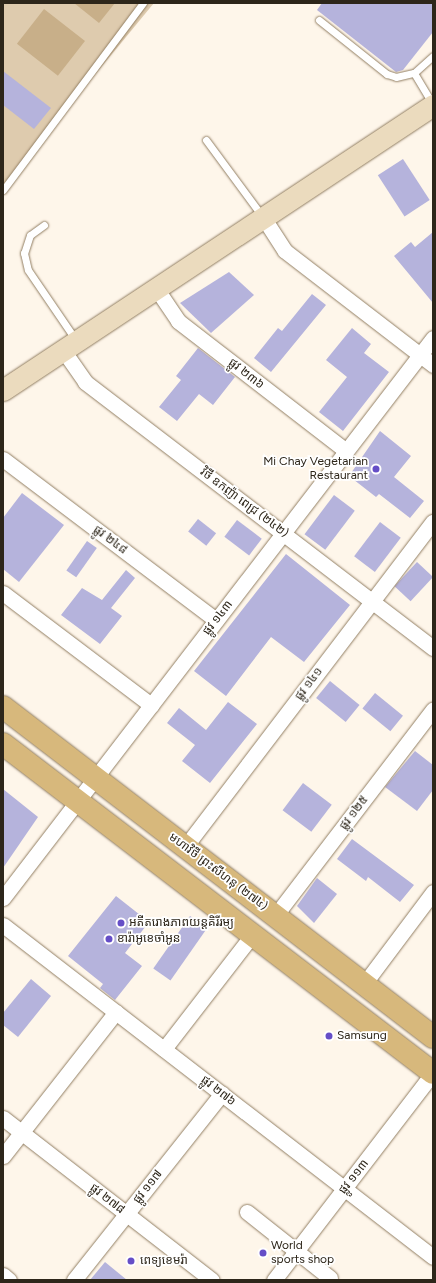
<!DOCTYPE html>
<html>
<head>
<meta charset="utf-8">
<style>
  body { margin:0 }
  #map { position:relative; width:436px; height:1283px; overflow:hidden; background:#fef6ea; font-family:Figtree,"Noto Sans Khmer",sans-serif }
  div>[style] { position:absolute }
  .green>* { inset:0; background:#decbae }
  .water>* { inset:0; background:#c8af89; transform-origin:0 0 }
  .building>* { inset:0; background:#b5b3dc; transform-origin:0 0 }
  .roads { filter:drop-shadow(0 0 1px #927f63) drop-shadow(0 0 1px #927f63) }
  .lane>* { height:7px; margin:-3.5px; padding:0 3.5px; transform-origin:3.5px; border-radius:3.5px; background:#fff }
  .street>* { height:15px; margin:-7.5px; padding:0 7.5px; transform-origin:7.5px; border-radius:7.5px; background:#fff }
  .secondary>* { height:21px; margin:-10.5px; padding:0 10.5px; transform-origin:10.5px; border-radius:10.5px; background:#ebdbbe }
  .primary>* { height:22px; margin:-11px; padding:0 11px; transform-origin:11px; border-radius:11px; background:#d7b87c }
  .dots>* { width:11px; height:11px; translate:-50% -50%; box-sizing:border-box; border:2px solid #fff; border-radius:50% }
  span { translate:-50% -50%; white-space:nowrap; text-align:center; line-height:1.15; -webkit-text-stroke:3.5px #fff; paint-order:stroke }
  .street-label { font-size:12px; color:#2d261a }
  .poi-label { font-size:12px; color:#2d261a }
  .right { translate:-100% -50%; text-align:right }
  .left { translate:0 -50%; text-align:left }
  .frame { position:absolute; inset:0; border:4px solid #2d261a; pointer-events:none }
</style>
</head>
<body>
<div id="map">
  <div class="green">
    <i style="clip-path:polygon(3px 3px,154px 3px,3px 186px)"></i>
  </div>
  <div class="water">
    <i style="clip-path:polygon(74px 3px,115px 3px,99px 23px)"></i>
    <i style="left:44px;top:9px;width:52px;height:44px;rotate:38deg"></i>
  </div>
  <div class="building">
    <i style="clip-path:polygon(322px 3px,433px 3px,433px 32px,403px 70px,396px 72px,317px 10px)"></i>
    <i style="clip-path:polygon(3px 71px,51px 108px,34px 129px,3px 105px)"></i>
    <i style="left:403px;top:159px;width:49px;height:30px;rotate:57deg"></i>
    <i style="clip-path:polygon(433px 232px,433px 303px,394px 256px,411px 242px,415px 247px)"></i>
    <i style="clip-path:polygon(229px 272px,254px 295px,211px 333px,180px 303px)"></i>
    <i style="clip-path:polygon(312px 294px,326px 305px,271px 372px,254px 358px,278px 328px,282px 331px)"></i>
    <i style="clip-path:polygon(352px 328px,371px 344px,364px 353px,389px 372px,343px 431px,319px 412px,347px 377px,326px 360px)"></i>
    <i style="clip-path:polygon(198px 348px,235px 377px,213px 405px,199px 394px,177px 421px,159px 407px,181px 380px,176px 376px)"></i>
    <i style="clip-path:polygon(380px 431px,411px 456px,394px 477px,424px 501px,410px 518px,379px 494px,376px 497px,349px 476px)"></i>
    <i style="clip-path:polygon(22px 493px,64px 525px,19px 582px,3px 569px,3px 518px)"></i>
    <i style="left:334px;top:495px;width:26px;height:49px;rotate:37deg"></i>
    <i style="left:198px;top:519px;width:23px;height:16px;rotate:38deg"></i>
    <i style="left:237px;top:520px;width:31px;height:21px;rotate:37deg"></i>
    <i style="left:380px;top:522px;width:26px;height:43px;rotate:37deg"></i>
    <i style="left:87px;top:541px;width:12px;height:36px;rotate:35deg"></i>
    <i style="clip-path:polygon(286px 554px,350px 605px,304px 662px,271px 637px,226px 696px,194px 671px)"></i>
    <i style="left:417px;top:562px;width:22px;height:33px;rotate:43deg"></i>
    <i style="clip-path:polygon(126px 570px,135px 578px,111px 608px,122px 616px,100px 644px,61px 615px,82px 588px,102px 600px)"></i>
    <i style="left:330px;top:681px;width:38px;height:22px;rotate:39deg"></i>
    <i style="left:375px;top:693px;width:36px;height:20px;rotate:39deg"></i>
    <i style="clip-path:polygon(228px 702px,257px 724px,210px 783px,182px 761px,195px 745px,167px 723px,179px 708px,206px 730px)"></i>
    <i style="clip-path:polygon(415px 751px,433px 765px,433px 790px,417px 811px,385px 787px)"></i>
    <i style="left:303px;top:783px;width:36px;height:34px;rotate:37deg"></i>
    <i style="clip-path:polygon(3px 789px,38px 817px,3px 868px)"></i>
    <i style="clip-path:polygon(352px 839px,414px 885px,400px 902px,368px 877px,366px 881px,337px 859px)"></i>
    <i style="clip-path:polygon(317px 878px,337px 894px,314px 923px,297px 906px)"></i>
    <i style="clip-path:polygon(116px 896px,149px 922px,125px 953px,142px 966px,115px 1000px,100px 988px,103px 984px,68px 956px)"></i>
    <i style="left:190px;top:916px;width:21px;height:64px;rotate:35deg"></i>
    <i style="clip-path:polygon(31px 979px,51px 996px,18px 1037px,3px 1025px,3px 1013px)"></i>
    <i style="clip-path:polygon(105px 1262px,127px 1280px,90px 1280px)"></i>
  </div>
  <div class="roads">
    <div class="lane">
      <i style="left:319px;top:20px;width:87px;rotate:38.5deg"></i>
      <i style="left:387px;top:74px;width:9px;rotate:18deg"></i>
      <i style="left:396px;top:77px;width:18px;rotate:-13deg"></i>
      <i style="left:414px;top:73px;width:35px;rotate:59deg"></i>
      <i style="left:414px;top:73px;width:25px;rotate:-42deg"></i>
      <i style="left:206px;top:140px;width:94px;rotate:53.6deg"></i>
      <i style="left:3px;top:190px;width:234px;rotate:-53.2deg"></i>
      <i style="left:44px;top:225px;width:17px;rotate:144deg"></i>
      <i style="left:30px;top:235px;width:19px;rotate:108deg"></i>
      <i style="left:24px;top:253px;width:17px;rotate:77deg"></i>
      <i style="left:28px;top:270px;width:83px;rotate:55.7deg"></i>
    </div>
    <div class="street">
      <i style="left:263px;top:217px;width:40px;rotate:57.1deg"></i>
      <i style="left:285px;top:251px;width:187px;rotate:37.6deg"></i>
      <i style="left:156px;top:288px;width:40px;rotate:56deg"></i>
      <i style="left:178px;top:321px;width:212px;rotate:37.7deg"></i>
      <i style="left:63px;top:350px;width:39px;rotate:55deg"></i>
      <i style="left:85px;top:382px;width:438px;rotate:37.4deg"></i>
      <i style="left:3px;top:459px;width:267px;rotate:37.1deg"></i>
      <i style="left:3px;top:593px;width:186px;rotate:37.1deg"></i>
      <i style="left:185px;top:847px;width:409px;rotate:-52.7deg"></i>
      <i style="left:3px;top:898px;width:706px;rotate:-52.48deg"></i>
      <i style="left:275px;top:916px;width:260px;rotate:-52.6deg"></i>
      <i style="left:3px;top:925px;width:543px;rotate:37.67deg"></i>
      <i style="left:364px;top:984px;width:115px;rotate:-53.1deg"></i>
      <i style="left:164px;top:1049px;width:144px;rotate:-52.3deg"></i>
      <i style="left:3px;top:1118px;width:264px;rotate:37.8deg"></i>
      <i style="left:3px;top:1156px;width:183px;rotate:-51.9deg"></i>
      <i style="left:247px;top:1212px;width:106px;rotate:38.5deg"></i>
      <i style="left:3px;top:1275px;width:8px;rotate:40deg"></i>
      <i style="left:74px;top:1280px;width:238px;rotate:-51.6deg"></i>
      <i style="left:274px;top:1280px;width:261px;rotate:-52.5deg"></i>
    </div>
    <div class="secondary">
      <i style="left:3px;top:390px;width:516px;rotate:-33.54deg"></i>
    </div>
    <div class="primary">
      <i style="left:3px;top:707px;width:542px;rotate:37.5deg"></i>
      <i style="left:3px;top:744px;width:541px;rotate:37.42deg"></i>
    </div>
  </div>
  <div class="dots">
    <i style="left:376px;top:469px;background:#654ec7"></i>
    <i style="left:121px;top:923px;background:#654ec7"></i>
    <i style="left:109px;top:939px;background:#654ec7"></i>
    <i style="left:329px;top:1036px;background:#654ec7"></i>
    <i style="left:263px;top:1253px;background:#654ec7"></i>
    <i style="left:131px;top:1261px;background:#654ec7"></i>
  </div>
  <div class="street-label">
    <span style="left:246px;top:374px;rotate:38deg">ផ្លូវ ២៣៦</span>
    <span style="left:244px;top:503px;rotate:37deg">វិថី ឧកញ៉ា ពេជ្រ (២៤២)</span>
    <span style="left:110px;top:540px;rotate:37deg">ផ្លូវ ២៤៨</span>
    <span style="left:218px;top:618px;rotate:-52deg">ផ្លូវ ១៤៣</span>
    <span style="left:309px;top:684px;rotate:-53deg">ផ្លូវ ១៤១</span>
    <span style="left:354px;top:813px;rotate:-53deg">ផ្លូវ ១២៥</span>
    <span style="left:218px;top:872px;rotate:37deg">មហាវិថី ព្រះសីហនុ (២៧៤)</span>
    <span style="left:218px;top:1091px;rotate:38deg">ផ្លូវ ២៧៦</span>
    <span style="left:354px;top:1177px;rotate:-52deg">ផ្លូវ ១១៣</span>
    <span style="left:148px;top:1187px;rotate:-52deg">ផ្លូវ ១១៧</span>
    <span style="left:107px;top:1199px;rotate:38deg">ផ្លូវ ២៧៨</span>
  </div>
  <div class="poi-label">
    <span class="right" style="left:368px;top:469px">Mi Chay Vegetarian<br>Restaurant</span>
    <span class="left" style="left:129px;top:923px">អតីតរោងភាពយន្តគិរីរម្យ</span>
    <span class="left" style="left:117px;top:939px">ខារ៉ាអូខេចាំអូន</span>
    <span class="left" style="left:337px;top:1036px">Samsung</span>
    <span class="left" style="left:271px;top:1253px">World<br>sports shop</span>
    <span class="left" style="left:140px;top:1261px">ពេទ្យខេមរ៉ា</span>
  </div>
  <div class="frame"></div>
</div>
</body>
</html>
